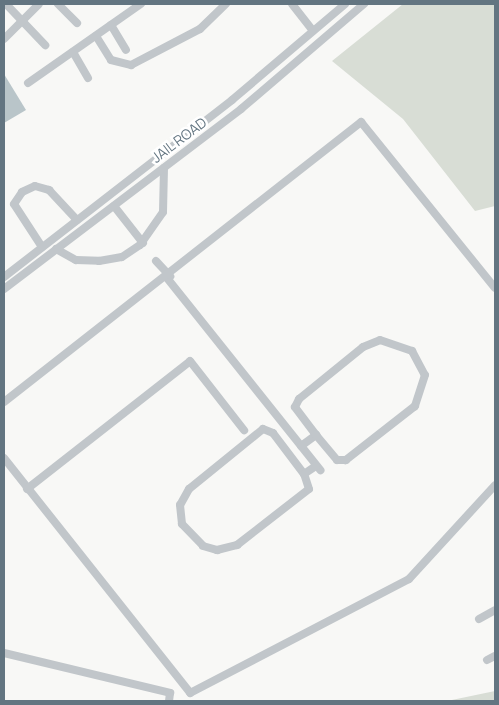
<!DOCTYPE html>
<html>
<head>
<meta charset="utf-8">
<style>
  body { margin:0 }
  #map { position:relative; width:499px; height:705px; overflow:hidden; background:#f8f8f6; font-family:Manrope,sans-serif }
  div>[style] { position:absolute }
  .green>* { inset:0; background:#d8ddd5 }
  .water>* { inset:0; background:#b9c5c9 }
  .minor>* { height:8px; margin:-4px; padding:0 4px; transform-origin:4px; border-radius:4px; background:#c1c6ca }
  span { translate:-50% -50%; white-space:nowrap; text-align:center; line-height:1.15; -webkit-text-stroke:5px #fff; paint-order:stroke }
  .street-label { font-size:14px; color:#637581 }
  .frame { position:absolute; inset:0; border:5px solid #637581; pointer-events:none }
</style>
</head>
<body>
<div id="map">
  <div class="green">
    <i style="clip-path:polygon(403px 4px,495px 4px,495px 206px,475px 211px,403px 119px,332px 61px)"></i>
    <i style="clip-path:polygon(495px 691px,495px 701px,446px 701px,447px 701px)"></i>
  </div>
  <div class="water">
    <i style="clip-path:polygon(4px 74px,26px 110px,4px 123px)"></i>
  </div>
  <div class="minor">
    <i style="left:6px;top:4px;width:57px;rotate:46.4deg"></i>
    <i style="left:58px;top:4px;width:27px;rotate:45deg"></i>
    <i style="left:292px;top:4px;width:34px;rotate:52deg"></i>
    <i style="left:111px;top:25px;width:29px;rotate:59deg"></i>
    <i style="left:96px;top:36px;width:28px;rotate:58deg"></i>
    <i style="left:111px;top:60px;width:21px;rotate:14deg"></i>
    <i style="left:131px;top:65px;width:78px;rotate:-27.6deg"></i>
    <i style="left:200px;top:29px;width:36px;rotate:-44deg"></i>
    <i style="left:4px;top:39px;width:49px;rotate:-45deg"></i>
    <i style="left:73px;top:52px;width:30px;rotate:60deg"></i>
    <i style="left:28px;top:83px;width:138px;rotate:-35deg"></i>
    <i style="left:114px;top:206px;width:47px;rotate:51.9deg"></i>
    <i style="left:42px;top:247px;width:51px;rotate:-123.1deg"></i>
    <i style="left:14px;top:204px;width:14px;rotate:-56deg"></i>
    <i style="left:22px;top:192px;width:14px;rotate:-25deg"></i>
    <i style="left:35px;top:186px;width:15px;rotate:16deg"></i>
    <i style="left:49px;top:190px;width:41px;rotate:47deg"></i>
    <i style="left:56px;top:249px;width:23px;rotate:29deg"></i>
    <i style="left:76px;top:260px;width:23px;rotate:2deg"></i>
    <i style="left:99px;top:261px;width:23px;rotate:-10deg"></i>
    <i style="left:122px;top:257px;width:22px;rotate:-34deg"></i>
    <i style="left:140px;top:245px;width:40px;rotate:-55.1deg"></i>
    <i style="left:163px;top:212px;width:44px;rotate:-88.7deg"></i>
    <i style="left:156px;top:261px;width:21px;rotate:47deg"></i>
    <i style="left:4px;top:277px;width:289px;rotate:-37.8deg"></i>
    <i style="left:232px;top:100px;width:148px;rotate:-40.3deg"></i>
    <i style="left:167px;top:278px;width:246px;rotate:51.4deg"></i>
    <i style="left:4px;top:289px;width:298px;rotate:-37.2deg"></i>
    <i style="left:241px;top:109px;width:162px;rotate:-40.5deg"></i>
    <i style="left:4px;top:402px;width:454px;rotate:-38.1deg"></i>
    <i style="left:361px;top:122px;width:213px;rotate:51.1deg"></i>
    <i style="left:301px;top:446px;width:19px;rotate:-36deg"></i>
    <i style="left:316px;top:435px;width:35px;rotate:-127deg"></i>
    <i style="left:295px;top:407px;width:9px;rotate:-63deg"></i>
    <i style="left:299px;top:399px;width:82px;rotate:-39.1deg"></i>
    <i style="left:363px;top:347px;width:18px;rotate:-22deg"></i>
    <i style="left:380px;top:340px;width:34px;rotate:19deg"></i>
    <i style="left:412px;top:351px;width:27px;rotate:62deg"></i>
    <i style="left:425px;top:375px;width:33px;rotate:108deg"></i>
    <i style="left:415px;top:406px;width:88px;rotate:142deg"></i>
    <i style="left:346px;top:460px;width:9px;rotate:180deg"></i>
    <i style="left:337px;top:460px;width:33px;rotate:-130deg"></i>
    <i style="left:4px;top:458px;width:300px;rotate:51.6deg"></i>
    <i style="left:190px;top:693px;width:247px;rotate:-27.5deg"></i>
    <i style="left:409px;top:579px;width:127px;rotate:-47.5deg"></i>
    <i style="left:304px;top:474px;width:51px;rotate:-127.1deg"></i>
    <i style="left:273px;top:433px;width:11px;rotate:-158deg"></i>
    <i style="left:263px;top:429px;width:95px;rotate:141deg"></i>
    <i style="left:189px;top:489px;width:18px;rotate:119deg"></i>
    <i style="left:180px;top:505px;width:19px;rotate:84deg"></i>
    <i style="left:182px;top:524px;width:30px;rotate:46deg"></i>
    <i style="left:203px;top:546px;width:15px;rotate:16deg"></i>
    <i style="left:217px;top:550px;width:21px;rotate:-14deg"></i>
    <i style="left:237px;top:545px;width:91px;rotate:-37.9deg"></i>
    <i style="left:309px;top:489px;width:16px;rotate:-108deg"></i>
    <i style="left:304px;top:474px;width:14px;rotate:-34deg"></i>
    <i style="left:27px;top:489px;width:207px;rotate:-38.1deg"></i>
    <i style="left:190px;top:361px;width:88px;rotate:52deg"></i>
    <i style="left:479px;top:619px;width:18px;rotate:-29deg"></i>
    <i style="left:4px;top:653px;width:171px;rotate:13.5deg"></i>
    <i style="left:170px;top:693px;width:8px;rotate:97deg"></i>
    <i style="left:487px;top:660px;width:9px;rotate:-27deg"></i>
  </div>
  <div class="street-label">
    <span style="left:179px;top:140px;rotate:-37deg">JAIL ROAD</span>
  </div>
  <div class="frame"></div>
</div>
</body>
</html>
